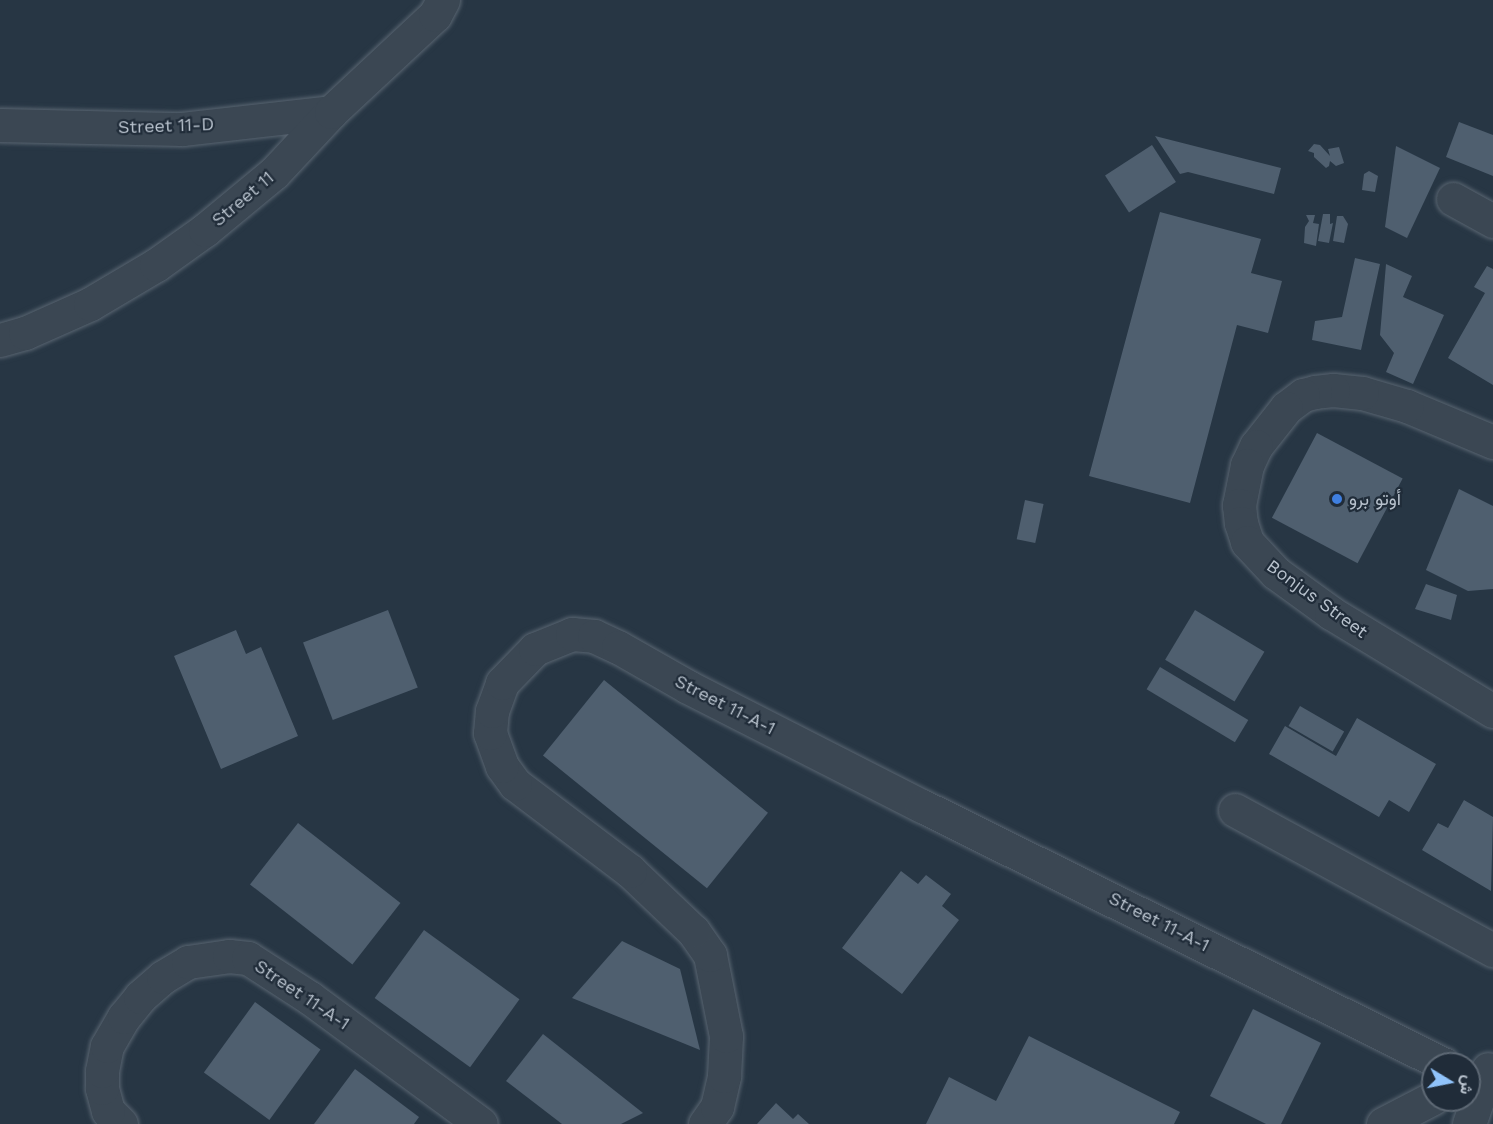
<!DOCTYPE html>
<html>
<head>
<meta charset="utf-8">
<style>
  body { margin:0 }
  #map { position:relative; width:1493px; height:1124px; overflow:hidden; background:#273644; font-family:"Work Sans",Vazirmatn,sans-serif }
  div>[style] { position:absolute }
  .building>* { inset:0; background:#4f5f6f; transform-origin:0 0 }
  .roads { filter:drop-shadow(0 0 2px #596571) drop-shadow(0 0 2px #596571) }
  .minor>* { height:33px; margin:-16.5px; padding:0 16.5px; transform-origin:16.5px; border-radius:16.5px; background:#3b4753 }
  .dots>* { width:16px; height:16px; translate:-50% -50%; box-sizing:border-box; border:3px solid #202c39; border-radius:50% }
  span { translate:-50% -50%; white-space:nowrap; text-align:center; line-height:1.15; -webkit-text-stroke:4.5px #202c39; paint-order:stroke }
  .street-label { font-size:18px; color:#b8c2cd }
  .poi-label { font-size:18px; color:#b8c2cd }
  .left { translate:0 -50%; text-align:left }
  .north { position:absolute; left:1421px; top:1052px; width:60px; height:60px; box-sizing:border-box; background:#202c39; border:2px solid #5d6874; border-radius:50%; rotate:100deg; font-size:16px; font-weight:700; line-height:24px; text-align:center; color:#b8c2cd }
  .north::after { content:''; display:block; margin:auto; width:21px; height:27px; background:#90c3fa; clip-path:polygon(50% 0,100% 100%,50% 72%,0 100%) }
</style>
</head>
<body>
<div id="map">
  <div class="building">
    <i style="clip-path:polygon(1459px 122px,1493px 135px,1493px 176px,1446px 157px)"></i>
    <i style="clip-path:polygon(1155px 136px,1281px 168px,1274px 194px,1188px 172px,1180px 174px)"></i>
    <i style="clip-path:polygon(1314px 144px,1320px 145px,1330px 156px,1328px 149px,1339px 147px,1344px 163px,1336px 166px,1330px 161px,1329px 166px,1326px 168px,1314px 157px,1314px 153px,1308px 151px)"></i>
    <i style="left:1152px;top:145px;width:44px;height:56px;rotate:57deg"></i>
    <i style="clip-path:polygon(1396px 146px,1440px 168px,1407px 238px,1385px 227px)"></i>
    <i style="clip-path:polygon(1369px 171px,1378px 176px,1375px 192px,1362px 190px,1364px 174px)"></i>
    <i style="clip-path:polygon(1160px 212px,1261px 239px,1251px 273px,1282px 281px,1268px 333px,1237px 325px,1190px 503px,1089px 476px)"></i>
    <i style="clip-path:polygon(1323px 214px,1330px 214px,1330px 224px,1333px 223px,1329px 243px,1318px 241px)"></i>
    <i style="clip-path:polygon(1306px 215px,1315px 215px,1313px 223px,1319px 224px,1316px 246px,1304px 243px,1305px 227px,1309px 221px)"></i>
    <i style="clip-path:polygon(1337px 216px,1343px 216px,1348px 224px,1344px 243px,1333px 241px)"></i>
    <i style="clip-path:polygon(1355px 258px,1380px 264px,1361px 350px,1312px 340px,1315px 321px,1342px 317px)"></i>
    <i style="clip-path:polygon(1386px 264px,1412px 276px,1403px 297px,1444px 315px,1413px 384px,1386px 372px,1394px 353px,1380px 335px)"></i>
    <i style="clip-path:polygon(1487px 266px,1493px 269px,1493px 385px,1448px 358px,1485px 293px,1474px 287px)"></i>
    <i style="left:1317px;top:433px;width:97px;height:96px;rotate:28deg"></i>
    <i style="clip-path:polygon(1459px 489px,1493px 506px,1493px 589px,1468px 591px,1426px 570px)"></i>
    <i style="left:1025px;top:500px;width:19px;height:40px;rotate:12deg"></i>
    <i style="clip-path:polygon(1426px 584px,1457px 595px,1451px 620px,1415px 609px)"></i>
    <i style="left:388px;top:610px;width:83px;height:91px;rotate:69deg"></i>
    <i style="left:1195px;top:610px;width:81px;height:58px;rotate:31deg"></i>
    <i style="clip-path:polygon(236px 630px,246px 654px,261px 647px,298px 736px,221px 769px,174px 656px)"></i>
    <i style="left:1160px;top:667px;width:103px;height:26px;rotate:31deg"></i>
    <i style="left:604px;top:680px;width:211px;height:97px;rotate:39deg"></i>
    <i style="left:1300px;top:706px;width:51px;height:23px;rotate:30deg"></i>
    <i style="clip-path:polygon(1357px 718px,1436px 764px,1409px 812px,1389px 800px,1379px 817px,1269px 754px,1285px 726px,1336px 756px)"></i>
    <i style="clip-path:polygon(1464px 800px,1493px 817px,1491px 891px,1422px 850px,1438px 823px,1448px 828px)"></i>
    <i style="left:298px;top:823px;width:130px;height:78px;rotate:38deg"></i>
    <i style="clip-path:polygon(901px 871px,918px 884px,926px 875px,951px 894px,942px 906px,959px 920px,902px 994px,842px 948px)"></i>
    <i style="left:424px;top:930px;width:118px;height:84px;rotate:36deg"></i>
    <i style="clip-path:polygon(622px 941px,680px 969px,700px 1050px,572px 998px)"></i>
    <i style="left:255px;top:1002px;width:81px;height:87px;rotate:36deg"></i>
    <i style="clip-path:polygon(1253px 1009px,1321px 1043px,1281px 1124px,1266px 1124px,1210px 1096px)"></i>
    <i style="clip-path:polygon(543px 1034px,643px 1113px,621px 1124px,562px 1124px,506px 1081px)"></i>
    <i style="clip-path:polygon(1029px 1036px,1180px 1112px,1174px 1124px,926px 1124px,949px 1077px,996px 1101px)"></i>
    <i style="clip-path:polygon(355px 1069px,419px 1117px,414px 1124px,314px 1124px)"></i>
    <i style="clip-path:polygon(776px 1103px,793px 1119px,798px 1114px,809px 1124px,757px 1124px)"></i>
  </div>
  <div class="roads">
    <div class="minor">
      <i style="left:0;top:125px;width:182px;rotate:1.3deg"></i>
      <i style="left:182px;top:129px;width:150px;rotate:-6.5deg"></i>
      <i style="left:1453px;top:199px;width:46px;rotate:28.8deg"></i>
      <i style="left:0;top:340px;width:26px;rotate:-16deg"></i>
      <i style="left:25px;top:333px;width:71px;rotate:-24deg"></i>
      <i style="left:90px;top:304px;width:77px;rotate:-30.6deg"></i>
      <i style="left:156px;top:265px;width:60px;rotate:-35.5deg"></i>
      <i style="left:205px;top:230px;width:89px;rotate:-39.6deg"></i>
      <i style="left:274px;top:173px;width:83px;rotate:-46.9deg"></i>
      <i style="left:331px;top:112px;width:142px;rotate:-43deg"></i>
      <i style="left:435px;top:15px;width:17px;rotate:-62deg"></i>
      <i style="left:1493px;top:442px;width:93px;rotate:-157.3deg"></i>
      <i style="left:1407px;top:406px;width:47px;rotate:-163.9deg"></i>
      <i style="left:1362px;top:393px;width:29px;rotate:-174deg"></i>
      <i style="left:1333px;top:390px;width:18px;rotate:174deg"></i>
      <i style="left:1315px;top:392px;width:12px;rotate:166deg"></i>
      <i style="left:1303px;top:395px;width:21px;rotate:143deg"></i>
      <i style="left:1286px;top:408px;width:48px;rotate:128.3deg"></i>
      <i style="left:1256px;top:446px;width:21px;rotate:115deg"></i>
      <i style="left:1247px;top:465px;width:41px;rotate:101.3deg"></i>
      <i style="left:1239px;top:505px;width:18px;rotate:84deg"></i>
      <i style="left:1241px;top:523px;width:20px;rotate:72deg"></i>
      <i style="left:1247px;top:542px;width:42px;rotate:46.9deg"></i>
      <i style="left:1276px;top:573px;width:68px;rotate:36deg"></i>
      <i style="left:1331px;top:613px;width:189px;rotate:31.2deg"></i>
      <i style="left:1235px;top:810px;width:294px;rotate:28.5deg"></i>
      <i style="left:121px;top:1124px;width:18px;rotate:-135deg"></i>
      <i style="left:108px;top:1111px;width:24px;rotate:-105deg"></i>
      <i style="left:102px;top:1088px;width:17px;rotate:-90deg"></i>
      <i style="left:102px;top:1071px;width:25px;rotate:-79deg"></i>
      <i style="left:107px;top:1046px;width:34px;rotate:-60deg"></i>
      <i style="left:124px;top:1017px;width:26px;rotate:-51deg"></i>
      <i style="left:140px;top:997px;width:30px;rotate:-41deg"></i>
      <i style="left:163px;top:977px;width:29px;rotate:-31deg"></i>
      <i style="left:188px;top:962px;width:41px;rotate:-8.3deg"></i>
      <i style="left:229px;top:956px;width:19px;rotate:6deg"></i>
      <i style="left:248px;top:958px;width:74px;rotate:32.8deg"></i>
      <i style="left:310px;top:998px;width:212px;rotate:36.4deg"></i>
      <i style="left:705px;top:1124px;width:21px;rotate:-55deg"></i>
      <i style="left:717px;top:1107px;width:32px;rotate:-77deg"></i>
      <i style="left:724px;top:1076px;width:40px;rotate:-87.1deg"></i>
      <i style="left:726px;top:1036px;width:83px;rotate:-101.2deg"></i>
      <i style="left:710px;top:955px;width:29px;rotate:-125deg"></i>
      <i style="left:693px;top:931px;width:87px;rotate:-136.4deg"></i>
      <i style="left:630px;top:871px;width:144px;rotate:-142.9deg"></i>
      <i style="left:515px;top:784px;width:22px;rotate:-126deg"></i>
      <i style="left:502px;top:766px;width:35px;rotate:-110deg"></i>
      <i style="left:490px;top:733px;width:22px;rotate:-85deg"></i>
      <i style="left:492px;top:711px;width:30px;rotate:-70deg"></i>
      <i style="left:502px;top:683px;width:47px;rotate:-45.9deg"></i>
      <i style="left:535px;top:649px;width:40px;rotate:-22deg"></i>
      <i style="left:572px;top:634px;width:22px;rotate:5deg"></i>
      <i style="left:594px;top:636px;width:26px;rotate:25deg"></i>
      <i style="left:618px;top:647px;width:81px;rotate:29.7deg"></i>
      <i style="left:688px;top:687px;width:263px;rotate:27deg"></i>
      <i style="left:922px;top:806px;width:581px;rotate:26.34deg"></i>
      <i style="left:1383px;top:1124px;width:56px;rotate:-27.5deg"></i>
      <i style="left:1469px;top:1124px;width:58px;rotate:-70.9deg"></i>
    </div>
  </div>
  <div class="dots">
    <i style="left:1337px;top:499px;background:#3f7fe0"></i>
  </div>
  <div class="street-label">
    <span style="left:166px;top:126px;rotate:-2deg">Street 11-D</span>
    <span style="left:243px;top:199px;rotate:-40deg">Street 11</span>
    <span style="left:1317px;top:599px;rotate:36deg">Bonjus Street</span>
    <span style="left:725px;top:705px;rotate:27deg">Street 11-A-1</span>
    <span style="left:1159px;top:922px;rotate:27deg">Street 11-A-1</span>
    <span style="left:302px;top:995px;rotate:34deg">Street 11-A-1</span>
  </div>
  <div class="poi-label">
    <span class="left" style="left:1349px;top:499px">أوتو برو</span>
  </div>
  <div class="north">ش</div>
</div>
</body>
</html>
